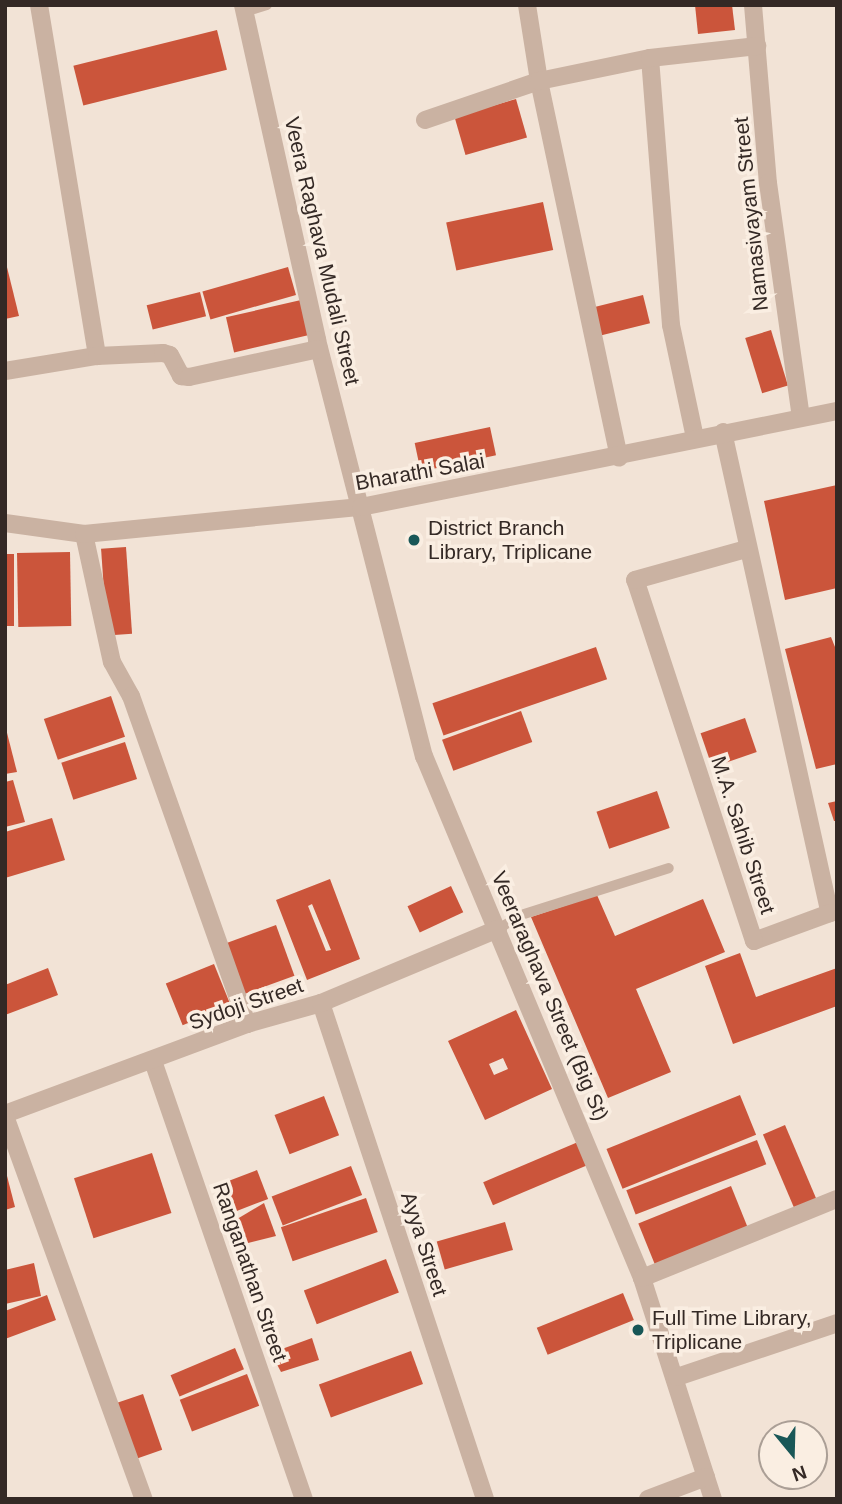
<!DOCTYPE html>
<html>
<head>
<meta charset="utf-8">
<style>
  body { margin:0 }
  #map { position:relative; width:842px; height:1504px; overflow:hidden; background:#f2e3d6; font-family:Arial,sans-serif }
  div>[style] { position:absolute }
  .building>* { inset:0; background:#cb553b; transform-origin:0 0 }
  .service>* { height:10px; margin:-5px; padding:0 5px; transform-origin:5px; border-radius:5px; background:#cab2a2 }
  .minor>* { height:18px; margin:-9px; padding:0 9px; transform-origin:9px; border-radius:9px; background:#cab2a2 }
  .tertiary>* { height:18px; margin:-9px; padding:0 9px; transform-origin:9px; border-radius:9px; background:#cab2a2 }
  .dots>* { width:19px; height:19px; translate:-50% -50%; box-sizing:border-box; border:4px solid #faeee2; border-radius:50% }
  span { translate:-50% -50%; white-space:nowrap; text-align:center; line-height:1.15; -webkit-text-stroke:7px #faeee2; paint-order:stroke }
  .street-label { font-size:21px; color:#342925 }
  .poi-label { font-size:21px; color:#342925 }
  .left { translate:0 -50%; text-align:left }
  .frame { position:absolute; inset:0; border:7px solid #342925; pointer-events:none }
  .north { position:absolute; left:758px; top:1420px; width:70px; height:70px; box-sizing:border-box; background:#faeee2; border:2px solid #ab9f96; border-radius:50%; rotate:161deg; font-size:19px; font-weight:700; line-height:28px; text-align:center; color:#342925 }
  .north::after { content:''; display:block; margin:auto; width:24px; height:32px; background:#195757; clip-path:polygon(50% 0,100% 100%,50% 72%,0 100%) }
</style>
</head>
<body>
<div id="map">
  <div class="building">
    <i style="clip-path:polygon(695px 5px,732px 5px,735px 30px,698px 34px)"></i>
    <i style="left:217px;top:30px;width:41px;height:148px;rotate:76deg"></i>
    <i style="left:516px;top:99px;width:40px;height:64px;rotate:74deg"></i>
    <i style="left:543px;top:202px;width:49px;height:99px;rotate:78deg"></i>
    <i style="clip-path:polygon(5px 259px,19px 316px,5px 319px)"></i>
    <i style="left:288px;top:267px;width:29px;height:89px;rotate:74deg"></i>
    <i style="left:200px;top:292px;width:25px;height:55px;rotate:76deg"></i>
    <i style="left:643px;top:295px;width:29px;height:54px;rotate:76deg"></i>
    <i style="left:301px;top:300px;width:36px;height:77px;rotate:77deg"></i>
    <i style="left:771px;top:330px;width:58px;height:27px;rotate:73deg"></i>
    <i style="left:490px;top:427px;width:29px;height:77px;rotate:78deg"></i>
    <i style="clip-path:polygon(837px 485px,837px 588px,785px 600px,764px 501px)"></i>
    <i style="left:126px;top:547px;width:87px;height:25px;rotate:86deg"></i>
    <i style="left:70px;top:552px;width:74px;height:53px;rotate:89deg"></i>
    <i style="left:5px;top:554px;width:9px;height:72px"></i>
    <i style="clip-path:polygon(831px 637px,837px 652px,837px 764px,816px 769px,785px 649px)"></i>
    <i style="left:596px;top:647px;width:34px;height:173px;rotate:71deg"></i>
    <i style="left:111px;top:696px;width:43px;height:71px;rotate:71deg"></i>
    <i style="left:521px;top:711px;width:33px;height:84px;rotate:70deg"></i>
    <i style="left:745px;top:718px;width:36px;height:47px;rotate:71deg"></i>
    <i style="clip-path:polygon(5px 725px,17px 772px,5px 774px)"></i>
    <i style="left:125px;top:742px;width:39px;height:67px;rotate:72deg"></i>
    <i style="clip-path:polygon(13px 780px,25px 822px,5px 827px,5px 782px)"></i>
    <i style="left:657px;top:791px;width:39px;height:64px;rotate:71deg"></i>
    <i style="clip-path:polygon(837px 801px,837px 821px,834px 821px,828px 803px)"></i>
    <i style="clip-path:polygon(52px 818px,65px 860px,5px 878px,5px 832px)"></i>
    <i style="clip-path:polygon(evenodd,330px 879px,360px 959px,307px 980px,276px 900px,330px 879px,312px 904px,331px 950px,326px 951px,308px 906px,312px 904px)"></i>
    <i style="left:451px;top:886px;width:29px;height:48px;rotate:65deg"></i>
    <i style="clip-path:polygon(597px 895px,615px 936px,703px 899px,725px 952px,636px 989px,671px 1072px,608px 1098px,531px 917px)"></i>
    <i style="left:276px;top:925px;width:54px;height:59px;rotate:70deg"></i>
    <i style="clip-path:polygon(740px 953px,756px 997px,837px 968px,837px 1006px,733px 1044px,705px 966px)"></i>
    <i style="left:214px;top:964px;width:45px;height:52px;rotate:68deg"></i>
    <i style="clip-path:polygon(48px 968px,58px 995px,5px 1015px,5px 985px)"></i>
    <i style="clip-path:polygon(evenodd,516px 1010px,552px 1089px,485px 1120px,448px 1041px,516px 1010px,503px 1058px,508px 1069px,494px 1075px,489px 1064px,503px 1058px)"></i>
    <i style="left:740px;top:1095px;width:43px;height:144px;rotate:68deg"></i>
    <i style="left:324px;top:1096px;width:42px;height:53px;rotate:69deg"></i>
    <i style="left:785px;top:1125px;width:83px;height:24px;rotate:67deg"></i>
    <i style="left:757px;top:1140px;width:26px;height:140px;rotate:69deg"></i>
    <i style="left:578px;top:1142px;width:25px;height:103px;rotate:67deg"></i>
    <i style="left:152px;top:1153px;width:63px;height:82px;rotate:72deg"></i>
    <i style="left:351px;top:1166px;width:31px;height:85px;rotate:69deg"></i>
    <i style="left:257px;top:1170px;width:31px;height:46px;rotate:69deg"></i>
    <i style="clip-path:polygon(6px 1172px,15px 1207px,5px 1210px,5px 1173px)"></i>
    <i style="left:731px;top:1186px;width:46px;height:100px;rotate:68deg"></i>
    <i style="left:366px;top:1198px;width:36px;height:90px;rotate:71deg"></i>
    <i style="clip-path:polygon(264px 1203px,276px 1236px,240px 1245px,232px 1222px)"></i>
    <i style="left:505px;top:1222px;width:29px;height:71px;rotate:74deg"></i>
    <i style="left:386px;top:1259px;width:36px;height:88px;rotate:69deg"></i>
    <i style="clip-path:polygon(34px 1263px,41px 1296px,5px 1304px,5px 1270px)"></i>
    <i style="left:623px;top:1293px;width:29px;height:93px;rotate:68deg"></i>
    <i style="clip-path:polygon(47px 1295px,56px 1320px,5px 1339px,5px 1311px)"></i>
    <i style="clip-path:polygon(312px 1338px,319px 1360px,281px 1372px,271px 1353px)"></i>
    <i style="left:235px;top:1348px;width:23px;height:70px;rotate:67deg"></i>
    <i style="left:411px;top:1351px;width:35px;height:98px;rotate:70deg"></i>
    <i style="left:247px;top:1374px;width:34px;height:72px;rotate:69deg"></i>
    <i style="left:143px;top:1394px;width:59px;height:28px;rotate:71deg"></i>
  </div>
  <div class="service">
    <i style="left:244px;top:12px;width:24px;rotate:-17deg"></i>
    <i style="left:498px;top:929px;width:27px;rotate:-31deg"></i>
    <i style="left:521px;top:915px;width:155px;rotate:-17.6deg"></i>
  </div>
  <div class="minor">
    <i style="left:39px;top:5px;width:356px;rotate:80.6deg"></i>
    <i style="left:243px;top:5px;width:343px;rotate:77.5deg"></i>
    <i style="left:317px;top:340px;width:430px;rotate:75.6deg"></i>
    <i style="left:424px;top:756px;width:566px;rotate:67.33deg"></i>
    <i style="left:642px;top:1278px;width:232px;rotate:72.2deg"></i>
    <i style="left:527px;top:5px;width:77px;rotate:81deg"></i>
    <i style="left:539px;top:81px;width:385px;rotate:78deg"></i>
    <i style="left:753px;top:5px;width:179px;rotate:85.2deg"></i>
    <i style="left:768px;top:183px;width:236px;rotate:82deg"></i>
    <i style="left:650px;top:58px;width:268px;rotate:85.5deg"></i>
    <i style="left:671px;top:325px;width:116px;rotate:78deg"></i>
    <i style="left:425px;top:120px;width:120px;rotate:-18.9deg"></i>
    <i style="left:539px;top:81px;width:113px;rotate:-11.7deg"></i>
    <i style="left:650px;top:58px;width:108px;rotate:-6.4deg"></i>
    <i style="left:5px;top:371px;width:93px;rotate:-9.3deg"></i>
    <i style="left:97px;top:356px;width:66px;rotate:-2.6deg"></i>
    <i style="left:163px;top:353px;width:7px;rotate:16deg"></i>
    <i style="left:170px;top:355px;width:24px;rotate:62deg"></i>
    <i style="left:181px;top:376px;width:8px;rotate:7deg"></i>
    <i style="left:189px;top:377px;width:133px;rotate:-12.2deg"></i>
    <i style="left:723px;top:432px;width:493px;rotate:77.5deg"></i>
    <i style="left:830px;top:913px;width:81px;rotate:159.8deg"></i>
    <i style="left:754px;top:941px;width:380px;rotate:-108.2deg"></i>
    <i style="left:635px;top:580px;width:115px;rotate:-15.6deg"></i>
    <i style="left:84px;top:534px;width:131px;rotate:77.7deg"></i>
    <i style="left:112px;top:662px;width:39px;rotate:61deg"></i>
    <i style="left:131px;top:696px;width:348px;rotate:70.5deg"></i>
    <i style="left:321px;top:1003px;width:522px;rotate:71.7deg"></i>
    <i style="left:153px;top:1061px;width:463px;rotate:71deg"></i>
    <i style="left:5px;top:1114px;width:258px;rotate:-20.4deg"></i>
    <i style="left:247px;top:1024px;width:77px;rotate:-15.8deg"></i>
    <i style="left:321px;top:1003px;width:192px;rotate:-22.7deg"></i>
    <i style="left:5px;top:1116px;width:407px;rotate:70.1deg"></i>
    <i style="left:642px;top:1278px;width:210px;rotate:-22.1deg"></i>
    <i style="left:677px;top:1377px;width:169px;rotate:-18.6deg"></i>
    <i style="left:648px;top:1499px;width:62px;rotate:-20.8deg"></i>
  </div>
  <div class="tertiary">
    <i style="left:5px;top:523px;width:80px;rotate:7.9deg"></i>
    <i style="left:84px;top:534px;width:278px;rotate:-5.6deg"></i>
    <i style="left:361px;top:507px;width:486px;rotate:-11.4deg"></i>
  </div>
  <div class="dots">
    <i style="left:414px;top:540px;background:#195757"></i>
    <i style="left:638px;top:1330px;background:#195757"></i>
  </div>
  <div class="street-label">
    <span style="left:751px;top:214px;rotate:-96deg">Namasivayam Street</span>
    <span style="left:322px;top:251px;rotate:77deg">Veera Raghava Mudali Street</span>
    <span style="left:420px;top:472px;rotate:-10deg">Bharathi Salai</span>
    <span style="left:743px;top:835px;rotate:72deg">M.A. Sahib Street</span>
    <span style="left:550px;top:996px;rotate:67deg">Veeraraghava Street (Big St)</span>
    <span style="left:246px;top:1004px;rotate:-19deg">Sydoji Street</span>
    <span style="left:424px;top:1244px;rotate:72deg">Ayya Street</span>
    <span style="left:250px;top:1272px;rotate:71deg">Ranganathan Street</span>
  </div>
  <div class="poi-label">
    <span class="left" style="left:428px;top:540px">District Branch<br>Library, Triplicane</span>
    <span class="left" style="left:652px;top:1330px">Full Time Library,<br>Triplicane</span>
  </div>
  <div class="frame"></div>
  <div class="north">N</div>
</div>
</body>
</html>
